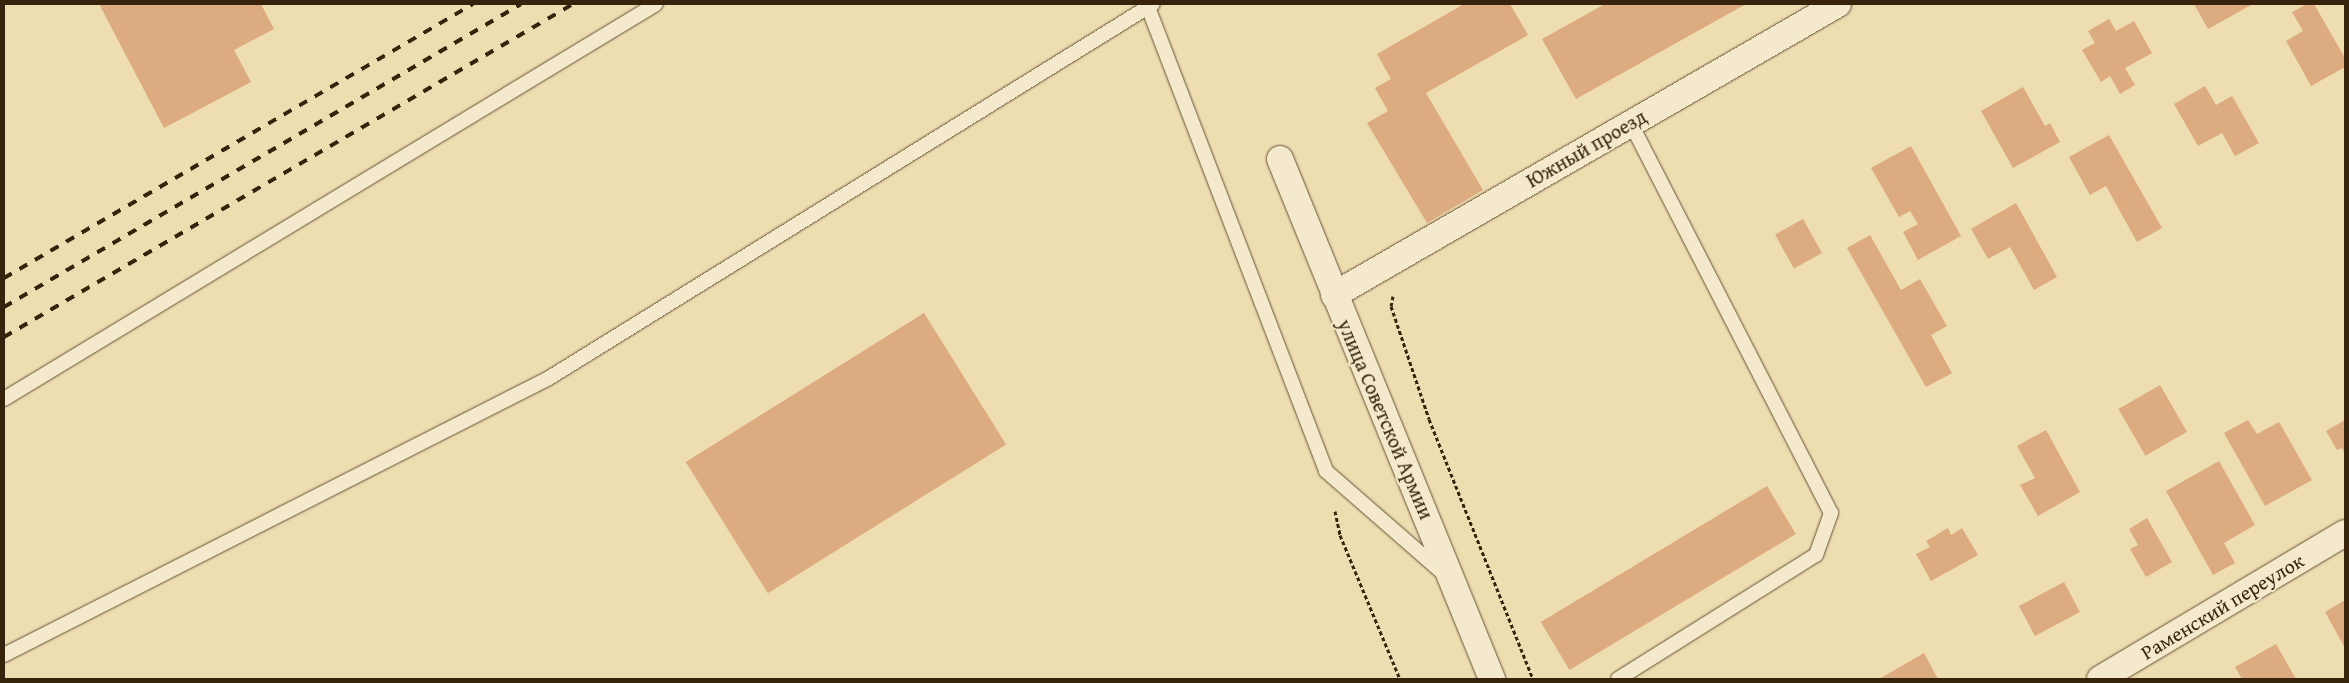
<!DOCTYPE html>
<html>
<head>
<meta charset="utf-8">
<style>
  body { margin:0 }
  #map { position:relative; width:2349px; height:683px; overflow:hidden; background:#eeddb0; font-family:"Gentium Book Plus",serif }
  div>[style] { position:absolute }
  .building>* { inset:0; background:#ddab80; transform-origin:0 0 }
  .path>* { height:3px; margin-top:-1.5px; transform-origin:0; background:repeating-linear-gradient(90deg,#37230c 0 4px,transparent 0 6.5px) }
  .roads { filter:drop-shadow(0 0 1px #655235) drop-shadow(0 0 1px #655235) }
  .service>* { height:14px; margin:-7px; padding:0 7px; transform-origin:7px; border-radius:7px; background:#f4e9cc }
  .minor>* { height:26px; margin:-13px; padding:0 13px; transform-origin:13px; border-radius:13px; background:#f4e9cc }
  .rail>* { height:4px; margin-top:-2px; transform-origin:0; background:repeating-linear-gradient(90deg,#37230c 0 9px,transparent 0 18px) }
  span { translate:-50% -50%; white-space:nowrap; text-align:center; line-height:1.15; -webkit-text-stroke:4px #f4e9cc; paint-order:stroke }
  .street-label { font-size:20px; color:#37230c }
  .frame { position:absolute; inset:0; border:5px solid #37230c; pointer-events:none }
</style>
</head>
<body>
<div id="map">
  <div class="building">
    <i style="clip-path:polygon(99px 4px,261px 4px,274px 29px,234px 50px,251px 82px,164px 128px)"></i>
    <i style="clip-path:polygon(1464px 4px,1510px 4px,1528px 35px,1426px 93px,1483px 190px,1427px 223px,1367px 123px,1388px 111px,1375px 88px,1391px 79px,1377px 54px)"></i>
    <i style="clip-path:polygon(1605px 4px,1746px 4px,1576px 99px,1542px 39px)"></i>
    <i style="clip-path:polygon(2194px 4px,2253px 4px,2208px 29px)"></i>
    <i style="clip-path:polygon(2307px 4px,2314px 4px,2345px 58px,2345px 67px,2311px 86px,2286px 41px,2303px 31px,2292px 12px)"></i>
    <i style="clip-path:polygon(2109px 19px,2116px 31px,2134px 21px,2152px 53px,2125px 68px,2135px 85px,2120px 94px,2110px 76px,2101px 82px,2082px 50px,2095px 43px,2088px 31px)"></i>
    <i style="clip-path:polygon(2205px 86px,2216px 105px,2232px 96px,2259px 143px,2235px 156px,2222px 133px,2198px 146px,2174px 104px)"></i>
    <i style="clip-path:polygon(2023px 87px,2045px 126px,2050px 123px,2060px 142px,2013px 168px,1981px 111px)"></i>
    <i style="clip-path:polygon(2109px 135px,2162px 228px,2137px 242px,2106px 186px,2090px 195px,2069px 157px)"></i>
    <i style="clip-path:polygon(1911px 146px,1961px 236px,1918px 260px,1903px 232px,1918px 224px,1910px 211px,1899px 217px,1871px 168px)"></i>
    <i style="clip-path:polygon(2016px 203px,2057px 277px,2034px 290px,2010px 247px,1988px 259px,1971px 229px)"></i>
    <i style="left:1803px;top:219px;width:39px;height:32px;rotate:61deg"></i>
    <i style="clip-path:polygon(1870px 235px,1901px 290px,1920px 279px,1947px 326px,1931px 335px,1952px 373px,1926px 387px,1847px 248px)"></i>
    <i style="left:924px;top:313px;width:155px;height:281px;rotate:58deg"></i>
    <i style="left:2160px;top:385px;width:54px;height:48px;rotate:60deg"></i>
    <i style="clip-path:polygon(2248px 420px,2257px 434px,2279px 422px,2312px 480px,2265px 506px,2224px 433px)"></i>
    <i style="clip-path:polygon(2345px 420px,2345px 454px,2342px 448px,2337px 450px,2326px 431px)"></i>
    <i style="clip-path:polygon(2046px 430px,2080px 492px,2038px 516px,2020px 485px,2035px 478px,2017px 446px)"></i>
    <i style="clip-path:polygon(2219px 461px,2255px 525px,2224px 543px,2235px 563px,2213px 575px,2166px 491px)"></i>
    <i style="left:1767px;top:486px;width:56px;height:264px;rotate:59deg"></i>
    <i style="clip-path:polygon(2147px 518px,2172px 562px,2146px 577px,2130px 549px,2138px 545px,2129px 529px)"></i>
    <i style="clip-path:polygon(1948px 528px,1951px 535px,1962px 528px,1978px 555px,1931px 581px,1916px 554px,1930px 547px,1926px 541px)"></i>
    <i style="left:2064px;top:582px;width:34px;height:51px;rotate:62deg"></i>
    <i style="clip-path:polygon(2345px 600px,2345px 648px,2325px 612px)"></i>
    <i style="clip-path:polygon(2276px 644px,2296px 679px,2242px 679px,2235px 667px)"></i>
    <i style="clip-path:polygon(1924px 653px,1938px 679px,1879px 679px)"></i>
  </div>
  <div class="path">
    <i style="left:1393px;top:296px;width:10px;rotate:101deg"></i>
    <i style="left:1391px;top:306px;width:119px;rotate:71.4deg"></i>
    <i style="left:1429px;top:419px;width:280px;rotate:68.2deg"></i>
    <i style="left:1335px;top:511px;width:25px;rotate:78deg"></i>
    <i style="left:1340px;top:535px;width:156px;rotate:67.4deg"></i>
  </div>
  <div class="roads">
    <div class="service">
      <i style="left:1148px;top:7px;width:497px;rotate:69deg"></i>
      <i style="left:1326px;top:471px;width:155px;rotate:41.1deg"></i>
      <i style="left:4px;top:399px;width:762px;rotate:-31.21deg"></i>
      <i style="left:4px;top:655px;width:611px;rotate:-26.94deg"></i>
      <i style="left:549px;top:378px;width:710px;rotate:-31.77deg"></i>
      <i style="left:1618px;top:679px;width:234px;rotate:-32.1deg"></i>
      <i style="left:1816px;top:555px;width:45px;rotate:-70.3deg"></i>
      <i style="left:1831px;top:513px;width:440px;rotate:-117.2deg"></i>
    </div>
    <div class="minor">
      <i style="left:1280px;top:159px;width:562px;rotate:67.82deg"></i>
      <i style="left:1334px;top:295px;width:582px;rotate:-30deg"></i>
      <i style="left:2100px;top:679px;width:285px;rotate:-30.8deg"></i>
    </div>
  </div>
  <div class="rail">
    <i style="left:4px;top:278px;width:543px;rotate:-30.29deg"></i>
    <i style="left:4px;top:307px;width:599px;rotate:-30.37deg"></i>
    <i style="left:4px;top:337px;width:659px;rotate:-30.34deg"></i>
  </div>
  <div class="street-label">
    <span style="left:1586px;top:148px;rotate:-30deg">Южный проезд</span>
    <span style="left:1386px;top:419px;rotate:67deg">улица Советской Армии</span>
    <span style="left:2222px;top:606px;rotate:-31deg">Раменский переулок</span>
  </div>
  <div class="frame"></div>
</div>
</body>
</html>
